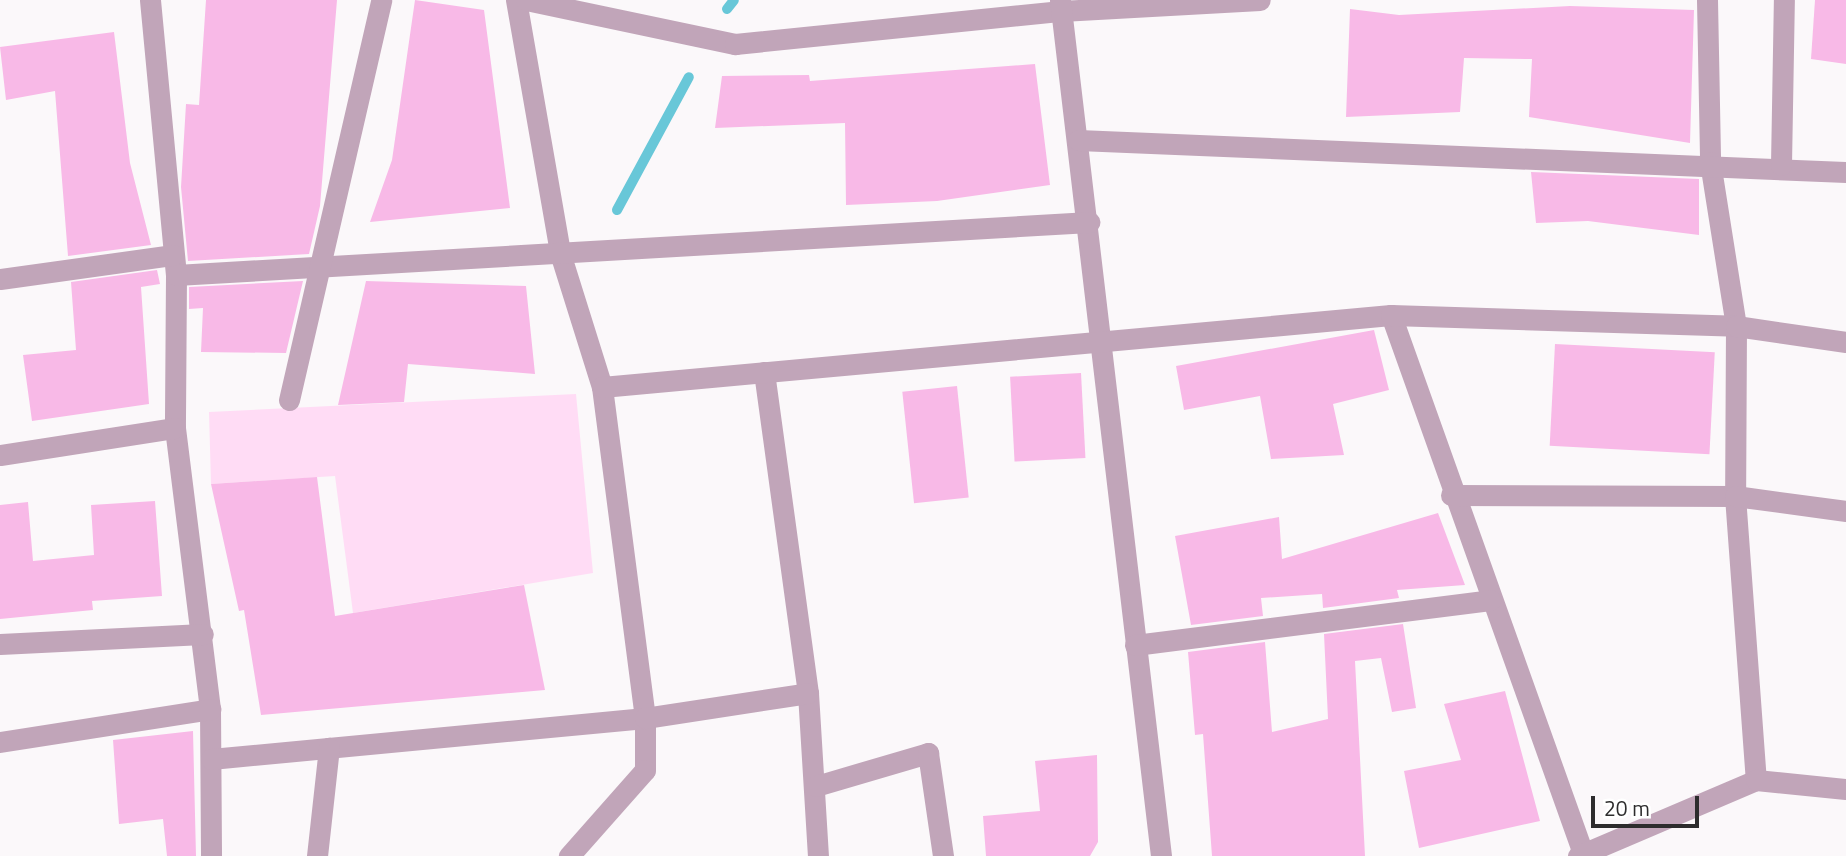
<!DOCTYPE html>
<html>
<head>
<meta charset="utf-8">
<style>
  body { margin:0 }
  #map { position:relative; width:1846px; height:856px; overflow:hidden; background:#fbf8fa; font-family:"Titillium Web",sans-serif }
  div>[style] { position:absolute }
  .green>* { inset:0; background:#ffdcf5 }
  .stream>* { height:10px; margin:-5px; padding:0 5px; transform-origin:5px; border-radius:5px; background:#68c7d8 }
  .building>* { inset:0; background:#f8b9e7; transform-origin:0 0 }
  .minor>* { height:21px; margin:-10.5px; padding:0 10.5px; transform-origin:10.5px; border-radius:10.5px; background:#c1a5b9 }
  span { translate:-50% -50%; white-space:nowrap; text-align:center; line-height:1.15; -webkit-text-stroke:6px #fff; paint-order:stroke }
  .scale { position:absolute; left:1591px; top:796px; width:108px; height:32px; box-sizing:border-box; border:4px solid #2d2c2d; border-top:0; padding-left:9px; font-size:21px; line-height:24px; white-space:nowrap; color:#2d2c2d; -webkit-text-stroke:5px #fff; paint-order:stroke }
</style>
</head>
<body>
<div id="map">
  <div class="green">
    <i style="clip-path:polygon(576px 394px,593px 573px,353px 613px,335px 476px,211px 484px,209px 412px)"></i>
  </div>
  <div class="stream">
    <i style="left:727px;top:9px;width:11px;rotate:-52deg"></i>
    <i style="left:617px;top:210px;width:151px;rotate:-61.6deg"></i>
  </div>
  <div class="building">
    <i style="clip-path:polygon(206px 0,337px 0,320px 206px,309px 254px,188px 261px,181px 187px,186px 104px,199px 105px)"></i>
    <i style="clip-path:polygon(415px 0,484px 10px,510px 208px,370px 222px,392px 160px)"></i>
    <i style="clip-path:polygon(1815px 0,1846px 0,1846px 64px,1811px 59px)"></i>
    <i style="clip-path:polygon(1570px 6px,1694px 10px,1690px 143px,1529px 117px,1532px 59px,1464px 58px,1460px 112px,1346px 117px,1350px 9px,1399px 15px)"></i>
    <i style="clip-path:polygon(114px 32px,130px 163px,151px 245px,68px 256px,55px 91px,6px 100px,0 47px)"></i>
    <i style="clip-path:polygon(1035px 64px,1050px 185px,937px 201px,846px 205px,845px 123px,715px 128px,722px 76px,809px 75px,810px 81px)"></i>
    <i style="clip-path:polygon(1531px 172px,1699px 179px,1699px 235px,1588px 221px,1536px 223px)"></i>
    <i style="clip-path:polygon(157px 270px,160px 284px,141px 287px,149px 404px,32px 421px,23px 355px,76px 350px,71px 282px)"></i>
    <i style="clip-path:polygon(303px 281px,286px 353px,201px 352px,203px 308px,189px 309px,189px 287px)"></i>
    <i style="clip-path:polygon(366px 281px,526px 286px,535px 374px,408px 364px,404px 402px,338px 405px)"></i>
    <i style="clip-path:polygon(1374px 330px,1389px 390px,1333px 404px,1344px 455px,1271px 459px,1260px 396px,1184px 410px,1176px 366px)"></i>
    <i style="left:1555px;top:344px;width:160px;height:102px;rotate:3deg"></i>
    <i style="left:1081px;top:373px;width:85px;height:71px;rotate:87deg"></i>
    <i style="left:957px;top:386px;width:112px;height:55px;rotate:84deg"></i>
    <i style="clip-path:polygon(317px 477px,335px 616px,524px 585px,545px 690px,261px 715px,244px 610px,239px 611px,211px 484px)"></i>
    <i style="clip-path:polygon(155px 501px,162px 596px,92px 601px,93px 610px,0 619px,0 505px,28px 502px,33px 561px,94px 555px,91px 505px)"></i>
    <i style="clip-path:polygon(1438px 513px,1465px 585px,1397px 590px,1399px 598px,1323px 608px,1322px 594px,1261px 598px,1263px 616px,1191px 625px,1175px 536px,1279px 517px,1282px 559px)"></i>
    <i style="clip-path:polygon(1403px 624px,1416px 708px,1392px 712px,1381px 658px,1355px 661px,1365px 856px,1212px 856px,1203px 734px,1195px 735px,1188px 652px,1265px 642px,1272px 732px,1328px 719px,1324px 634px)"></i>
    <i style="clip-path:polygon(1505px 691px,1540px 821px,1419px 848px,1404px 771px,1461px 760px,1444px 704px)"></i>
    <i style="clip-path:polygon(193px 731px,196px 856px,167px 856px,163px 819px,119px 824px,113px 740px)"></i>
    <i style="clip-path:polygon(1097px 755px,1098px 842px,1090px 856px,986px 856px,983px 816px,1040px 811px,1035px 761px)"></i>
  </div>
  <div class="minor">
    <i style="left:150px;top:0;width:276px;rotate:84.6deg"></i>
    <i style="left:176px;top:275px;width:153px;rotate:90.4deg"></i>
    <i style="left:175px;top:428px;width:283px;rotate:82.9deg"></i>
    <i style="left:210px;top:709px;width:147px;rotate:89.6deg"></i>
    <i style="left:516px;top:0;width:257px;rotate:80.1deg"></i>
    <i style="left:560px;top:253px;width:140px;rotate:72.6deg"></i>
    <i style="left:602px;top:387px;width:334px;rotate:82.6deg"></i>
    <i style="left:645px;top:718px;width:52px;rotate:90deg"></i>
    <i style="left:645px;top:770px;width:115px;rotate:131.5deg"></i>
    <i style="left:526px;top:0;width:214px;rotate:11.9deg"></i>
    <i style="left:735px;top:44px;width:328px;rotate:-5.8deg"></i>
    <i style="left:1061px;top:11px;width:199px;rotate:-3.2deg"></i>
    <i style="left:1060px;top:0;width:862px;rotate:83.27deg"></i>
    <i style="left:1707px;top:0;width:162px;rotate:88.9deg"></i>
    <i style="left:1710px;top:162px;width:166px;rotate:81deg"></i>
    <i style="left:1736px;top:326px;width:170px;rotate:90.3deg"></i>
    <i style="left:1735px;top:496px;width:285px;rotate:85.8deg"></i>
    <i style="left:1078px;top:140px;width:769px;rotate:2.39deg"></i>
    <i style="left:1781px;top:165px;width:165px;rotate:-89deg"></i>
    <i style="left:176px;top:275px;width:915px;rotate:-3.32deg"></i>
    <i style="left:0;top:279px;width:175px;rotate:-7.9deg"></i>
    <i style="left:1391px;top:315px;width:574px;rotate:70.37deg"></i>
    <i style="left:764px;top:372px;width:324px;rotate:82.2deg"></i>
    <i style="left:808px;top:693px;width:163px;rotate:86.5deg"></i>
    <i style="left:602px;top:387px;width:792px;rotate:-5.21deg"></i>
    <i style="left:1391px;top:315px;width:345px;rotate:1.8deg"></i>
    <i style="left:1736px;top:326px;width:111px;rotate:8.3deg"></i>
    <i style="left:289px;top:400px;width:410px;rotate:-77deg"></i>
    <i style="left:0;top:455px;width:177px;rotate:-8.8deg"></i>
    <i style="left:1451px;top:495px;width:284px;rotate:0.2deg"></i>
    <i style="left:1735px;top:496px;width:112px;rotate:7.7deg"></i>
    <i style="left:0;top:644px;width:203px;rotate:-2.8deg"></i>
    <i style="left:1135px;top:645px;width:358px;rotate:-7.2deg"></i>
    <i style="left:0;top:742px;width:213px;rotate:-8.9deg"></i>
    <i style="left:211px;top:759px;width:436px;rotate:-5.4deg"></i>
    <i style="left:645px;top:718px;width:165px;rotate:-8.7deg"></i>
    <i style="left:816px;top:786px;width:117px;rotate:-16.4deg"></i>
    <i style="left:928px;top:753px;width:104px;rotate:81.7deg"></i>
    <i style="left:317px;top:856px;width:109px;rotate:-83.7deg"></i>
    <i style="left:1578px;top:856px;width:194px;rotate:-23.1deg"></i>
    <i style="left:1756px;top:780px;width:90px;rotate:5.7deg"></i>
  </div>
  <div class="scale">20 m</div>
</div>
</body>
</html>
